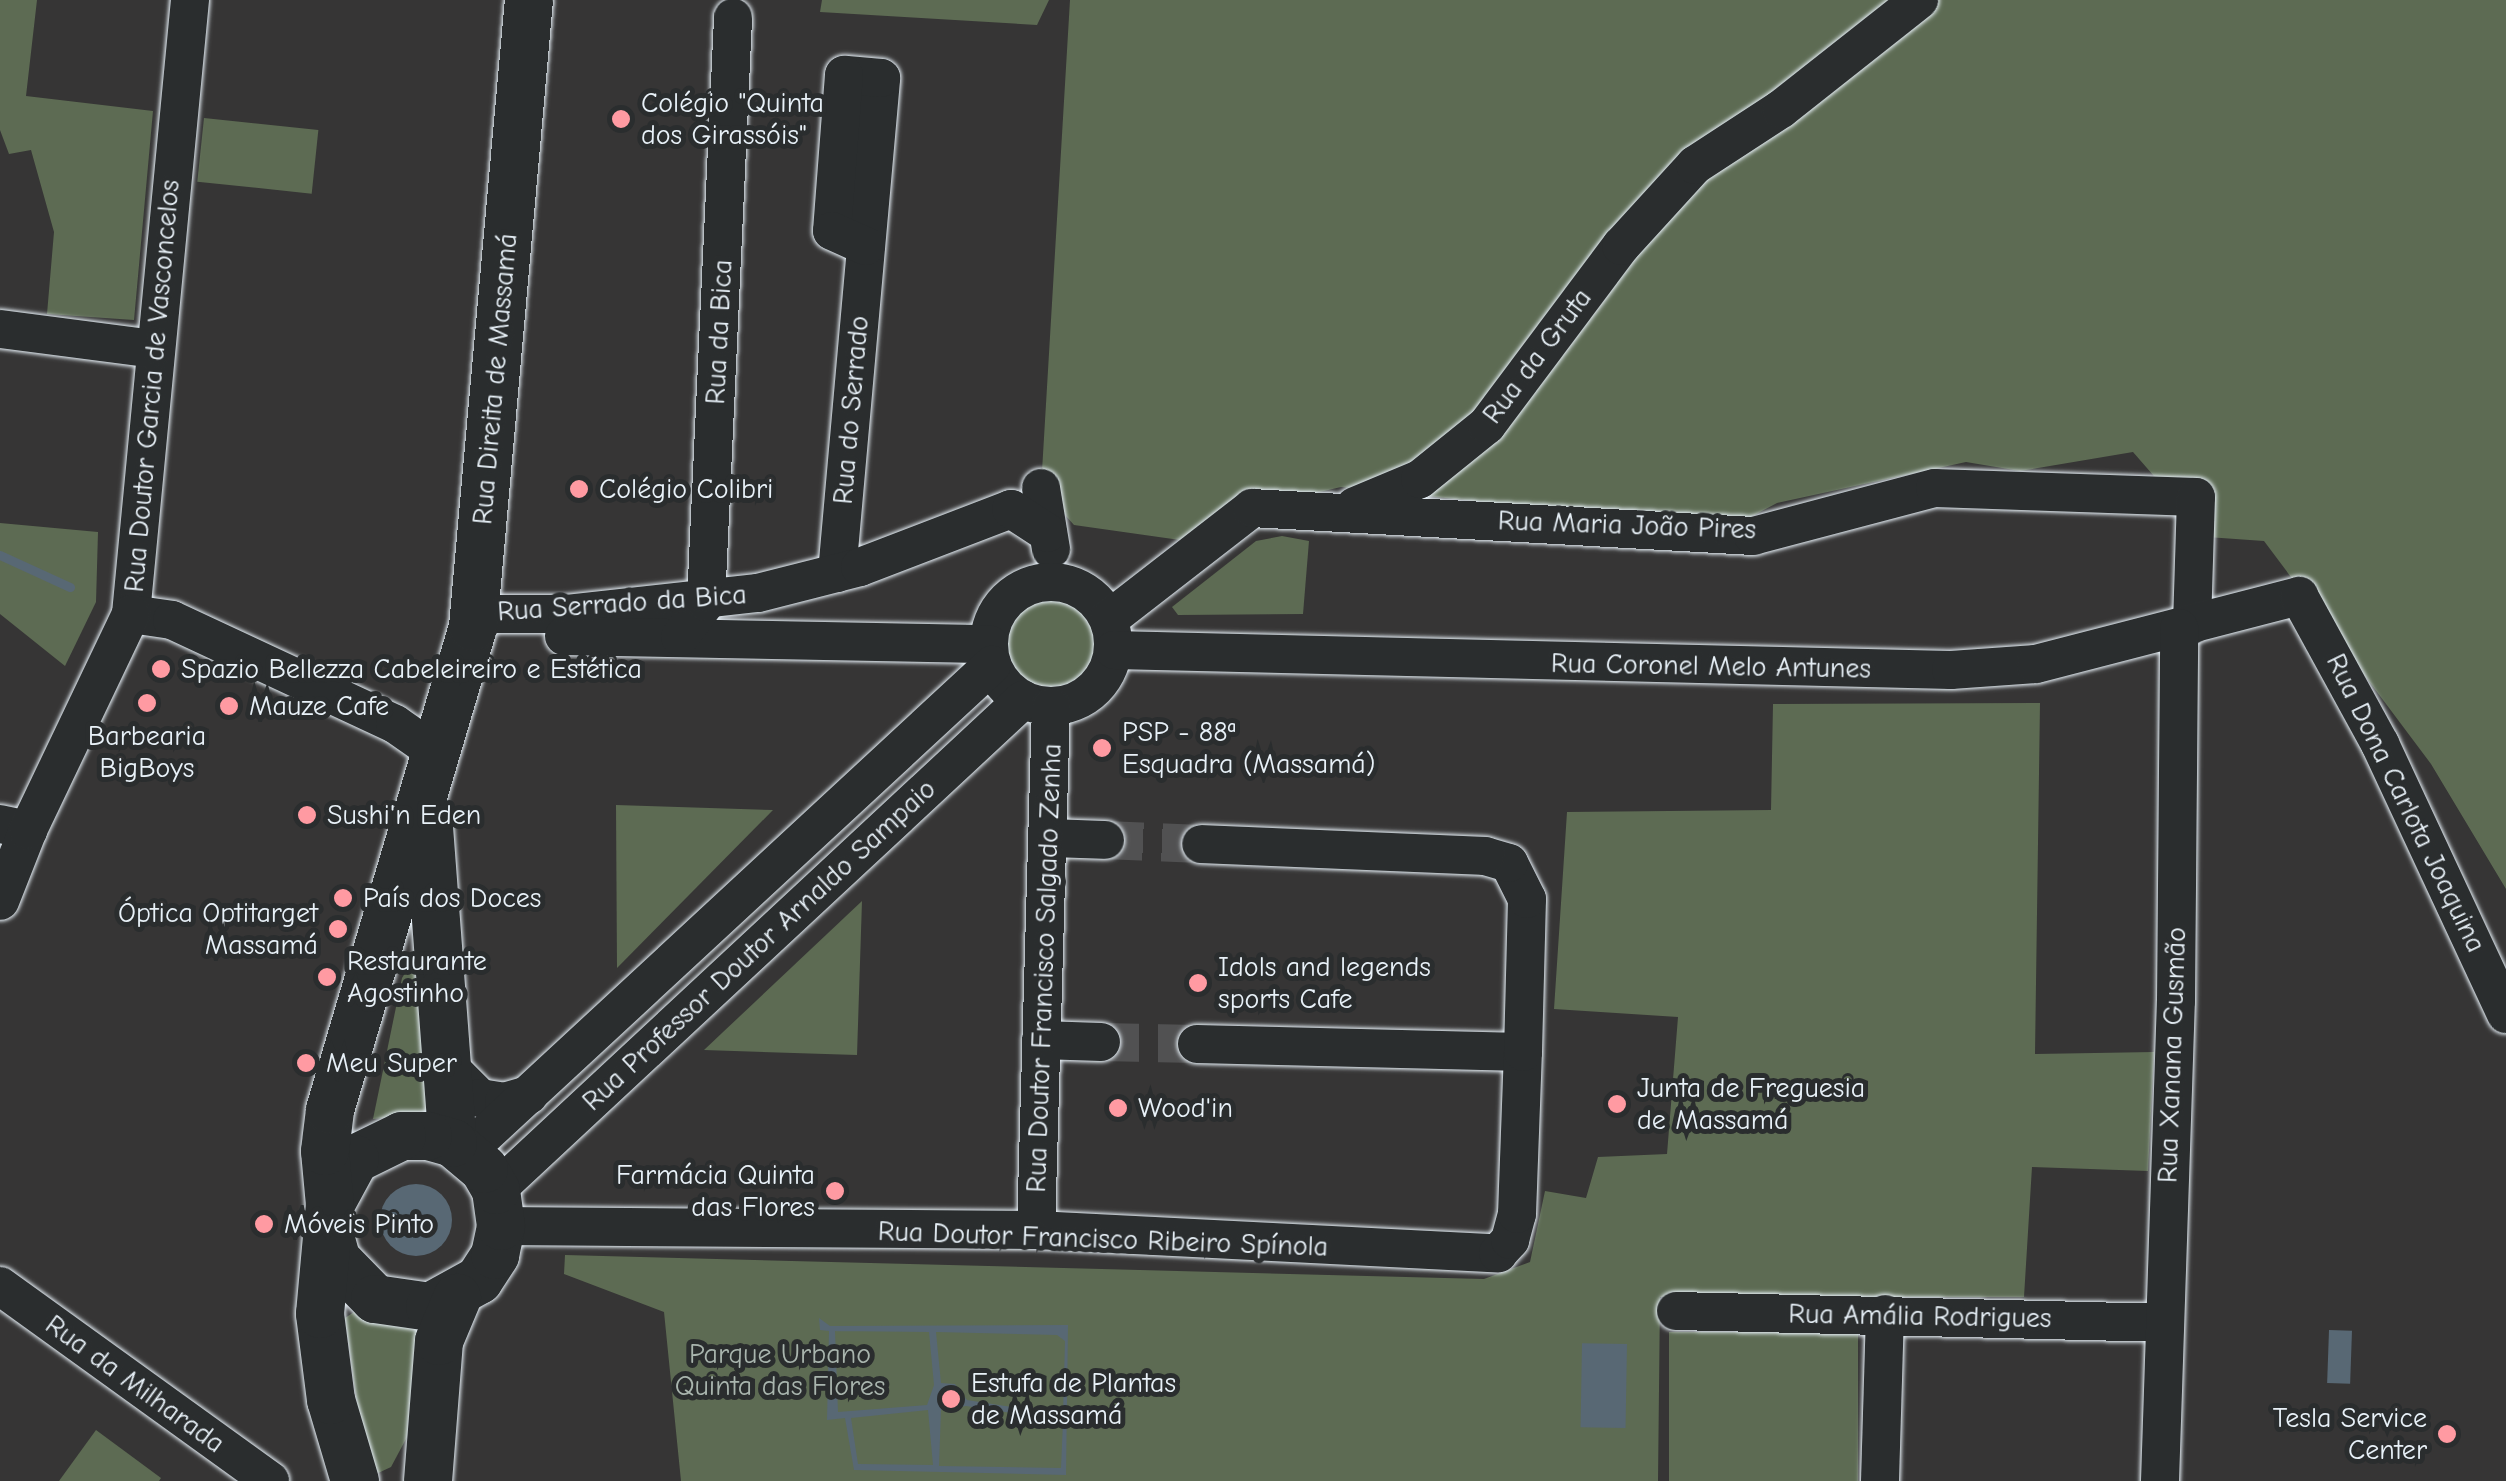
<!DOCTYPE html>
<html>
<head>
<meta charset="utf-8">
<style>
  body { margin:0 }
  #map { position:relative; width:2506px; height:1481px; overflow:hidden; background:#363535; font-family:"Comic Neue",sans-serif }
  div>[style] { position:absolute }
  .green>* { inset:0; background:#5d6b53; transform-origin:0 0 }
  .round { border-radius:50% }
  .water>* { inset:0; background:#586874; transform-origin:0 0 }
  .stream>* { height:9px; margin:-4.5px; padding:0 4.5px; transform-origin:4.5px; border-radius:4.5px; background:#586874 }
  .minor-tunnel>* { height:38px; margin-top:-19px; transform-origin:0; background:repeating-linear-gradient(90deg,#515152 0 38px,transparent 0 57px) }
  .roads { filter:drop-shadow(0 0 2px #e8f1f8) drop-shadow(0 0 2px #e8f1f8) }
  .minor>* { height:38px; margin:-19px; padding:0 19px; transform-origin:19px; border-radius:19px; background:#2a2d2e }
  .minor>.ring { margin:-19px; padding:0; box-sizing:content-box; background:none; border:38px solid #2a2d2e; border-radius:50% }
  .major>* { height:48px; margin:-24px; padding:0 24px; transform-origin:24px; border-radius:24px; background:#2a2d2e }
  .dots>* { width:28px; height:28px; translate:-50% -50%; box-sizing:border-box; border:5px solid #2a2d2e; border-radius:50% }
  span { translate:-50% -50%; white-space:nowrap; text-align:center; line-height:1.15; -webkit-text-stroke:10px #2a2d2e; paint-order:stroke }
  .poi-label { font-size:28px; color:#e8f1f8 }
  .left { translate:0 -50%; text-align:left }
  .right { translate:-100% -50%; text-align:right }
  .street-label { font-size:28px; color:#e8f1f8 }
  .park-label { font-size:28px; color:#a9b5ae }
</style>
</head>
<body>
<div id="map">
  <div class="green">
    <i style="clip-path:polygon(0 0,37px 0,26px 96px,153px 111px,134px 320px,47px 314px,54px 232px,31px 150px,9px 154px,0 130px)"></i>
    <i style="clip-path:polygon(822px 0,1049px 0,1037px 25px,820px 12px)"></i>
    <i style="clip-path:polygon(1070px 0,2506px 0,2506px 889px,2431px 764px,2264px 541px,2207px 537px,2133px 452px,2020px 471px,1966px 462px,1777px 503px,1730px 528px,1341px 487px,1252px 508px,1194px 542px,1074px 525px,1041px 488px)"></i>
    <i style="left:204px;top:118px;width:115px;height:64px;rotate:6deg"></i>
    <i style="clip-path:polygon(0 523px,98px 532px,96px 602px,65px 666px,0 614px)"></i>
    <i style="clip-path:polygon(1282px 536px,1309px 541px,1303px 614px,1178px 615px,1172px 607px,1256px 541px)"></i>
    <i class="round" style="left:1007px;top:599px;width:88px;height:88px"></i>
    <i style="clip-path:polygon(2040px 703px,2035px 1054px,2154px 1052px,2148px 1171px,2032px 1167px,2024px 1297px,1660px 1297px,1658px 1481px,681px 1481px,664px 1312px,564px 1274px,565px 1255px,1484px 1279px,1530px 1262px,1545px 1191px,1586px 1198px,1598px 1157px,1667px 1154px,1678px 1017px,1554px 1009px,1567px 812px,1771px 810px,1773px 704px)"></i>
    <i style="clip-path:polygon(616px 805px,773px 810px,617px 968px)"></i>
    <i style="clip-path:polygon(862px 901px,857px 1055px,704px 1050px)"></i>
    <i style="clip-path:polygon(413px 960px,433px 1114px,373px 1119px,402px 978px)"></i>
    <i style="clip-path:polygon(369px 1302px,432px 1316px,414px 1424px,391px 1467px,376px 1474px,365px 1462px,345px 1318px)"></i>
    <i style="left:1669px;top:1332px;width:189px;height:149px"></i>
    <i style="clip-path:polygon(96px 1430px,161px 1478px,159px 1481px,59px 1481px)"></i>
  </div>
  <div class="water">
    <i class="round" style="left:380px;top:1184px;width:72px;height:72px"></i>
    <i style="clip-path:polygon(evenodd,819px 1318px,830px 1326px,1068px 1325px,1066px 1475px,854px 1470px,845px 1418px,827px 1420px,829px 1331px,820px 1330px,819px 1318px,835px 1331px,929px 1332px,934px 1385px,927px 1405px,838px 1412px,835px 1331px,819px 1318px,936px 1332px,1057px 1335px,1065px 1341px,1063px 1415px,967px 1400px,955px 1384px,941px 1383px,936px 1332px,819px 1318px,966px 1406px,1063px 1421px,1061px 1468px,939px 1466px,941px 1410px,966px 1406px,819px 1318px,928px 1410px,933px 1465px,858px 1464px,851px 1418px,928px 1410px)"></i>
    <i style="left:2329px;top:1330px;width:23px;height:53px;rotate:2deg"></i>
    <i style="left:1627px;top:1344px;width:84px;height:45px;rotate:91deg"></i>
  </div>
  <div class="stream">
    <i style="left:0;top:555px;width:77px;rotate:24.6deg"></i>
  </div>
  <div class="minor-tunnel">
    <i style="left:1105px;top:840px;width:96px;rotate:2.4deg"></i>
    <i style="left:1101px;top:1042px;width:96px;rotate:1.2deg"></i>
  </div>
  <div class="roads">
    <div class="minor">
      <i style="left:190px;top:0;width:617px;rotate:95.49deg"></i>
      <i style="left:131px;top:614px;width:41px;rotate:8.3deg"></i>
      <i style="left:172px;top:620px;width:246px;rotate:25deg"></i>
      <i style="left:395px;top:724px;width:52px;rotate:34.9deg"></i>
      <i style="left:0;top:329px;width:154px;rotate:7.4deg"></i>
      <i style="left:1041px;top:488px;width:62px;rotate:80.7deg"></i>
      <i style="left:1355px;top:506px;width:70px;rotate:-22.6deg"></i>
      <i style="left:1420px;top:479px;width:86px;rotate:-38.9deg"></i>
      <i style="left:1487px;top:425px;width:224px;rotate:-53.2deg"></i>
      <i style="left:1621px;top:246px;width:110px;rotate:-47.6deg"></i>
      <i style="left:1695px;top:165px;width:103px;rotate:-33.1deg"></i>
      <i style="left:1781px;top:109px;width:176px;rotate:-38.3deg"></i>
      <i style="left:837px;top:573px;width:497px;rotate:-84.9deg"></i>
      <i style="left:881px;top:78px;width:37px;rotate:-175deg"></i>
      <i style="left:844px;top:75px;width:156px;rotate:94.4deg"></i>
      <i style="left:832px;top:231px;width:37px;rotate:24deg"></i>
      <i class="ring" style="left:989px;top:582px;width:86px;height:86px"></i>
      <i style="left:474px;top:614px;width:93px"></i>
      <i style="left:567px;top:614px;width:192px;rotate:-6.3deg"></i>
      <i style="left:758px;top:593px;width:105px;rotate:-14.3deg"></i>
      <i style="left:860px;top:567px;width:162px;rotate:-21deg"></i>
      <i style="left:1011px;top:509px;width:44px;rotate:33deg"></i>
      <i style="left:1109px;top:619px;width:181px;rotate:-37.8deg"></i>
      <i style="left:1252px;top:508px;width:502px;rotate:3.2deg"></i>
      <i style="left:1753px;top:536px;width:188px;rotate:-14.8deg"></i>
      <i style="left:1935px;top:488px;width:261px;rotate:2deg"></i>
      <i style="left:2196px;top:497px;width:128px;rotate:91.8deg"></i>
      <i style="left:564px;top:636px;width:425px;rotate:1.1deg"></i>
      <i style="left:680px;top:637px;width:44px;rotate:-53.4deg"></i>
      <i style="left:706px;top:602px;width:585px;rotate:-87.35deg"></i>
      <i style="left:1114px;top:650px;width:837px;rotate:1.37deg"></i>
      <i style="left:1951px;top:670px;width:85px;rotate:-4deg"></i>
      <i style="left:2036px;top:664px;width:272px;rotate:-14.5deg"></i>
      <i style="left:2299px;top:596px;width:169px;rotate:61.3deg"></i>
      <i style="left:2380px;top:744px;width:298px;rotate:65deg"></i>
      <i style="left:0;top:824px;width:29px;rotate:12deg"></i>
      <i style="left:28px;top:830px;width:76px;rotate:111.5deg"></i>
      <i style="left:28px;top:830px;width:239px;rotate:-64.5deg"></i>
      <i style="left:1049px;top:838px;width:56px;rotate:2deg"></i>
      <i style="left:1041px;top:1040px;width:60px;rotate:1.9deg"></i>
      <i style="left:1197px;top:1044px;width:326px;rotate:1.4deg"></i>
      <i style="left:446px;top:1064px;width:48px;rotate:45deg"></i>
      <i style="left:480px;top:1098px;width:24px;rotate:9deg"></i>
      <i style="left:504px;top:1102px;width:26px;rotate:-16deg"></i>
      <i style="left:466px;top:1152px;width:717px;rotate:-42.8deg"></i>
      <i style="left:496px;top:1190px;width:720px;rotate:-42.92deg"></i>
      <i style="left:501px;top:1226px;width:535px;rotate:0.43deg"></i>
      <i style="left:1036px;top:1230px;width:463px;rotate:2.9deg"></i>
      <i style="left:1498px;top:1253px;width:18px;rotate:-47deg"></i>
      <i style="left:1510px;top:1240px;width:27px;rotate:-75deg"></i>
      <i style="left:1517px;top:1214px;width:162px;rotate:-87.9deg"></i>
      <i style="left:1523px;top:1052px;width:153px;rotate:-88.5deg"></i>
      <i style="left:1527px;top:899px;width:40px;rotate:-116.6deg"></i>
      <i style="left:1509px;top:863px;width:25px;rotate:-164deg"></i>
      <i style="left:1485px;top:856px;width:284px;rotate:-177.6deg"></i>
      <i style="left:1036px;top:1230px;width:523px;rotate:-88.36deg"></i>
      <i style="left:0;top:1286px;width:333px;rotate:35.8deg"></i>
      <i style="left:1676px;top:1311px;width:488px;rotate:1.4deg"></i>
      <i style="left:1880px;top:1481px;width:167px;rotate:-88.3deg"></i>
      <i style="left:2160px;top:1481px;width:480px;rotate:-88.1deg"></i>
      <i style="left:2176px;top:1001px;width:373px;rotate:-89.5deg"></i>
    </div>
    <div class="major">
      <i style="left:429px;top:827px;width:317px;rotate:85.7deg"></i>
      <i style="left:329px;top:1232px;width:28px;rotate:75deg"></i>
      <i style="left:336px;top:1259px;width:56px;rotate:45.7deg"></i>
      <i style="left:375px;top:1299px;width:56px;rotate:8.3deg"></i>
      <i style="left:430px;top:1307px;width:56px;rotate:-28.9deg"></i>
      <i style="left:479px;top:1280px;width:30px;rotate:-57deg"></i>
      <i style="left:495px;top:1255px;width:30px;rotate:-78deg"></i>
      <i style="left:501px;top:1226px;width:36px;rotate:-98deg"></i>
      <i style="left:496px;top:1190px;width:24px;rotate:-120deg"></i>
      <i style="left:484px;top:1169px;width:40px;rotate:-140deg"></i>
      <i style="left:453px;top:1143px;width:26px;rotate:-164deg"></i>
      <i style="left:428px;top:1136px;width:26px;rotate:180deg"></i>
      <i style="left:402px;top:1136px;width:52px;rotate:153.9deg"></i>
      <i style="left:355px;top:1159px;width:52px;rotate:118.5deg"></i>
      <i style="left:355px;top:1481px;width:84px;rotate:-106.5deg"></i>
      <i style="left:331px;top:1400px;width:87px;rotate:-97.3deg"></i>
      <i style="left:320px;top:1314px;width:109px;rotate:-84.8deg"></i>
      <i style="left:330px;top:1205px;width:54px;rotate:-95.3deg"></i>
      <i style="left:325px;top:1151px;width:41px;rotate:-83deg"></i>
      <i style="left:330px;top:1110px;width:504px;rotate:-73.51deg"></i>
      <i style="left:473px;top:627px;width:629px;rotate:-84.9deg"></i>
      <i style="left:428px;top:1481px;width:140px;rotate:-85.5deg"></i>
      <i style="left:439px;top:1341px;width:47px;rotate:-67.3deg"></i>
    </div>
  </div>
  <div class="dots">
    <i style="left:621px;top:119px;background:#ff9aa2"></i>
    <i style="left:579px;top:489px;background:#ff9aa2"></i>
    <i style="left:161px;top:669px;background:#ff9aa2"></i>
    <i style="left:147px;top:703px;background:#ff9aa2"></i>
    <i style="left:229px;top:706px;background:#ff9aa2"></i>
    <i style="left:1102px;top:748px;background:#ff9aa2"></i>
    <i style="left:307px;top:815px;background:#ff9aa2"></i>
    <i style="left:343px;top:898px;background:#ff9aa2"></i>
    <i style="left:338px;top:929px;background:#ff9aa2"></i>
    <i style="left:327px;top:977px;background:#ff9aa2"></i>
    <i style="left:1198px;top:983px;background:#ff9aa2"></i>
    <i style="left:306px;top:1063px;background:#ff9aa2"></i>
    <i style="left:1617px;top:1104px;background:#ff9aa2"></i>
    <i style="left:1118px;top:1108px;background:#ff9aa2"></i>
    <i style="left:835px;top:1191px;background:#ff9aa2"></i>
    <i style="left:264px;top:1224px;background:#ff9aa2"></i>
    <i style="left:951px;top:1399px;background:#ff9aa2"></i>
    <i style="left:2447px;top:1434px;background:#ff9aa2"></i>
  </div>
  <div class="poi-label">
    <span class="left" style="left:641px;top:119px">Colégio "Quinta<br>dos Girassóis"</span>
    <span class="left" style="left:599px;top:489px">Colégio Colibri</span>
    <span class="left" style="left:181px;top:669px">Spazio Bellezza Cabeleireiro e Estética</span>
    <span class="left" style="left:249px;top:706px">Mauze Cafe</span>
    <span class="left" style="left:1122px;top:748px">PSP - 88ª<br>Esquadra (Massamá)</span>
    <span style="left:147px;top:752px">Barbearia<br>BigBoys</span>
    <span class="left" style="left:327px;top:815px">Sushi'n Eden</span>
    <span class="left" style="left:363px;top:898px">País dos Doces</span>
    <span class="right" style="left:318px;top:929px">Óptica Optitarget<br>Massamá</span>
    <span class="left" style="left:347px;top:977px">Restaurante<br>Agostinho</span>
    <span class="left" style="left:1218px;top:983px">Idols and legends<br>sports Cafe</span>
    <span class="left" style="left:326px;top:1063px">Meu Super</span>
    <span class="left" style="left:1637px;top:1104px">Junta de Freguesia<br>de Massamá</span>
    <span class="left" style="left:1138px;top:1108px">Wood'in</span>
    <span class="right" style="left:815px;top:1191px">Farmácia Quinta<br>das Flores</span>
    <span class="left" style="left:284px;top:1224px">Móveis Pinto</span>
    <span class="left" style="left:971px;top:1399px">Estufa de Plantas<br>de Massamá</span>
    <span class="right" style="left:2427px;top:1434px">Tesla Service<br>Center</span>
  </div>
  <div class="street-label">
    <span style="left:719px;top:332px;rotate:-87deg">Rua da Bica</span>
    <span style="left:1537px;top:356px;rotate:-53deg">Rua da Gruta</span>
    <span style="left:495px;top:379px;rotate:-85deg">Rua Direita de Massamá</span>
    <span style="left:152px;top:386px;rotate:-85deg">Rua Doutor Garcia de Vasconcelos</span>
    <span style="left:851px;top:410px;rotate:-85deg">Rua do Serrado</span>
    <span style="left:1627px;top:525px;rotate:2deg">Rua Maria João Pires</span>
    <span style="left:622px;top:603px;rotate:-4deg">Rua Serrado da Bica</span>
    <span style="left:1711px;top:666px;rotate:1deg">Rua Coronel Melo Antunes</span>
    <span style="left:2406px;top:803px;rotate:64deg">Rua Dona Carlota Joaquina</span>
    <span style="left:759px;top:945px;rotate:-43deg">Rua Professor Doutor Arnaldo Sampaio</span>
    <span style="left:1044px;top:968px;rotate:-88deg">Rua Doutor Francisco Salgado Zenha</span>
    <span style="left:2172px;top:1055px;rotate:-88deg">Rua Xanana Gusmão</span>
    <span style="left:1103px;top:1239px;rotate:2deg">Rua Doutor Francisco Ribeiro Spínola</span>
    <span style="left:1920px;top:1316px;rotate:1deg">Rua Amália Rodrigues</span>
    <span style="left:135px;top:1384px;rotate:36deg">Rua da Milharada</span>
  </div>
  <div class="park-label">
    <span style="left:780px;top:1370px">Parque Urbano<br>Quinta das Flores</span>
  </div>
</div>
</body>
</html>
